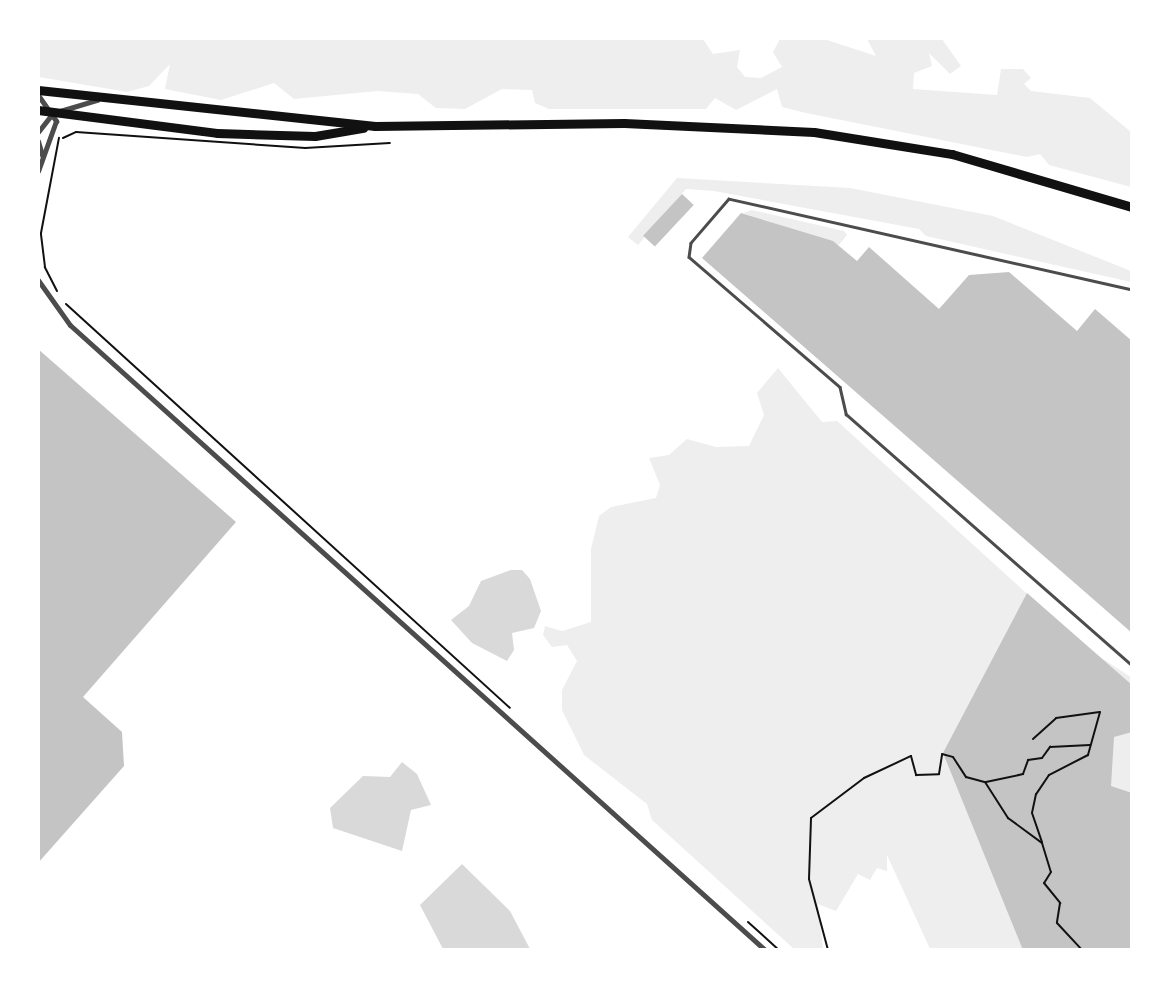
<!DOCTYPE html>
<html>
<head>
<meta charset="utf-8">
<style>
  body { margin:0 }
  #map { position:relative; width:1170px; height:988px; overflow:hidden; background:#fff; font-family:Roboto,sans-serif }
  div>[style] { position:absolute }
  .green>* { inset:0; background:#eee }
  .water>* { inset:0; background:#d9d9d9 }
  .building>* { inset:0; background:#c4c4c4; transform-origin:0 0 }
  .path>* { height:2px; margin:-1px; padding:0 1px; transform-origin:1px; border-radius:1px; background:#111 }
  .service>* { height:2.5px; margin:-1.25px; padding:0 1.25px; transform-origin:1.25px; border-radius:1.25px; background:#4c4c4c }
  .minor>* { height:5px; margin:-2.5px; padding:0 2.5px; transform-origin:2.5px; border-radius:2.5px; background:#4c4c4c }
  .primary>* { height:9px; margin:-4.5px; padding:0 4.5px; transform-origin:4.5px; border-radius:4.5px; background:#111 }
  span { translate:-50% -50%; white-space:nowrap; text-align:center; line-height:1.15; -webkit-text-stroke:6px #fff; paint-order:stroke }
  .frame { position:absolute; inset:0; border:40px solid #fff; pointer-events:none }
</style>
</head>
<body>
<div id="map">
  <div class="green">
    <i style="clip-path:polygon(38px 39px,703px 39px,713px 54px,740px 50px,737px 67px,745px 77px,761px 78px,782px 67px,773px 52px,780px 39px,824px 39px,876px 56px,867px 39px,942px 39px,961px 66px,950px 74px,929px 53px,932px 66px,914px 73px,913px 89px,997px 95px,1001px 69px,1023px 69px,1031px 78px,1024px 84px,1031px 91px,1090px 98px,1131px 132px,1131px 187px,1049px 165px,1040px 154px,1027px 157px,806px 113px,782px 107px,777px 89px,736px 110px,715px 98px,706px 109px,549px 109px,535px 103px,532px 90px,502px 89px,465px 109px,436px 108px,418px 94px,377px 91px,294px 99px,274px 83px,221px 100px,165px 89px,170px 64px,149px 86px,127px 92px,39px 77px)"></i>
    <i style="clip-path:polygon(677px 178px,850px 188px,993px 216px,1131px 271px,1131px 282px,926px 236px,919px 229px,714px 191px,686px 189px,638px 245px,628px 237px)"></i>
    <i style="clip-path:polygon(752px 210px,844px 231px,847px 235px,839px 245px,743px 213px)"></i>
    <i style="clip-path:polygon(778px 368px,822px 422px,837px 421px,1089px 650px,1131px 677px,1131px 949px,930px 949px,887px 855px,887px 871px,877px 868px,870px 880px,858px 874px,836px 911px,818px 904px,823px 949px,794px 949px,652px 820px,647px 804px,584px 755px,562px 710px,562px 690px,577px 661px,567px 645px,552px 647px,543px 635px,545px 626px,562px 631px,591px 622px,591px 549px,599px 516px,611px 507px,656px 498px,660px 485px,649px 458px,669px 455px,687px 439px,716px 447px,749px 446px,764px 415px,757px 393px)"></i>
  </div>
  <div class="water">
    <i style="clip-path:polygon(511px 570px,522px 570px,530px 579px,541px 611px,534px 628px,512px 633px,514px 650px,507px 661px,472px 643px,451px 620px,469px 606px,481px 581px)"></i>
    <i style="clip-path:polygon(402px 762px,417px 774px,431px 805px,411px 810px,402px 851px,333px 828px,330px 808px,363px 776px,390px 777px)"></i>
    <i style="clip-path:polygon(462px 864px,510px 911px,530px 949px,443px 949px,420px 905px)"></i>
  </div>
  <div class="building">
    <i style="left:682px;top:194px;width:16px;height:57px;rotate:43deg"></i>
    <i style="clip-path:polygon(741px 213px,833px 241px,857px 261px,869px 247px,939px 309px,969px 275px,1009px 272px,1077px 331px,1095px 309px,1132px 341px,1132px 633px,702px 258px)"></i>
    <i style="clip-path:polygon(38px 349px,236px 522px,83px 697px,122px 732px,124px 766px,38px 863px)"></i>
    <i style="clip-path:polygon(1027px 593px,1132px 685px,1132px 732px,1114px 737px,1111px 786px,1132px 793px,1132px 950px,1023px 950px,943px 753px)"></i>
  </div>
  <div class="path">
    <i style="left:63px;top:138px;width:14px;rotate:-25deg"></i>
    <i style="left:76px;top:132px;width:230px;rotate:4deg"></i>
    <i style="left:305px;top:148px;width:85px;rotate:-3.4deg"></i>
    <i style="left:57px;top:291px;width:27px;rotate:-117deg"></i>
    <i style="left:45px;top:267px;width:34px;rotate:-97deg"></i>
    <i style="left:41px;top:233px;width:97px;rotate:-79.3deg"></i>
    <i style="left:66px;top:304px;width:600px;rotate:42.3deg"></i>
    <i style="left:1033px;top:739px;width:31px;rotate:-42deg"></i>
    <i style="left:1056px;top:718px;width:44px;rotate:-7.8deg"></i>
    <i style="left:1100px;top:712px;width:45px;rotate:105.6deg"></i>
    <i style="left:1088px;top:755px;width:44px;rotate:152.9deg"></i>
    <i style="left:1049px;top:775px;width:23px;rotate:124deg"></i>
    <i style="left:1036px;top:794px;width:19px;rotate:102deg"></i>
    <i style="left:1032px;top:813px;width:31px;rotate:71deg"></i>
    <i style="left:986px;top:782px;width:38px;rotate:-12deg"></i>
    <i style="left:1023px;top:774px;width:15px;rotate:-70deg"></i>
    <i style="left:1028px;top:760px;width:14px;rotate:-8deg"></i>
    <i style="left:1042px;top:758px;width:14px;rotate:-54deg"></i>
    <i style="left:1050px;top:747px;width:40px;rotate:-2.9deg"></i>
    <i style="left:748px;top:922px;width:42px;rotate:42.1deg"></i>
    <i style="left:828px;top:950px;width:73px;rotate:-105deg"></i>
    <i style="left:809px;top:879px;width:61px;rotate:-88.1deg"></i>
    <i style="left:811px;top:818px;width:66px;rotate:-37deg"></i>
    <i style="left:864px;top:778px;width:52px;rotate:-25.1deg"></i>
    <i style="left:911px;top:756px;width:20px;rotate:75deg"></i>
    <i style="left:916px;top:775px;width:23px;rotate:-2deg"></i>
    <i style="left:939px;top:774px;width:20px;rotate:-81deg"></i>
    <i style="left:942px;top:754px;width:11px;rotate:15deg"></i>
    <i style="left:953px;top:757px;width:24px;rotate:57deg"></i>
    <i style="left:966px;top:777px;width:20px;rotate:15deg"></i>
    <i style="left:985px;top:782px;width:43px;rotate:57.4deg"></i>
    <i style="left:1008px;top:818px;width:42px;rotate:36.3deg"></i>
    <i style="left:1042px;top:843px;width:30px;rotate:73deg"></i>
    <i style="left:1051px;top:872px;width:13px;rotate:122deg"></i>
    <i style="left:1044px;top:883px;width:26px;rotate:51deg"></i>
    <i style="left:1060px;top:903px;width:20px;rotate:99deg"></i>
    <i style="left:1057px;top:923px;width:37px;rotate:47deg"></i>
  </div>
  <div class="service">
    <i style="left:1132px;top:290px;width:413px;rotate:-167.3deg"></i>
    <i style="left:729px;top:199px;width:58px;rotate:130.8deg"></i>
    <i style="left:691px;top:243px;width:14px;rotate:98deg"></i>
    <i style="left:689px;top:257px;width:199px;rotate:40.7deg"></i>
    <i style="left:840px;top:387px;width:28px;rotate:77deg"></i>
    <i style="left:846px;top:414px;width:381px;rotate:41.3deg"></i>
  </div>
  <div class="minor">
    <i style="left:38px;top:95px;width:32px;rotate:55deg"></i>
    <i style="left:56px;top:121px;width:53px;rotate:109.8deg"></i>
    <i style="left:38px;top:132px;width:24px;rotate:-52deg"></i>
    <i style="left:53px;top:113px;width:46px;rotate:-16.5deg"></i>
    <i style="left:38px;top:141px;width:15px;rotate:74deg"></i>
    <i style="left:38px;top:280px;width:55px;rotate:54.6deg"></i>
    <i style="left:70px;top:325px;width:935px;rotate:41.96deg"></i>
  </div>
  <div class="primary">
    <i style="left:38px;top:90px;width:339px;rotate:6.1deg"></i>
    <i style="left:375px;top:126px;width:249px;rotate:-0.7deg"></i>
    <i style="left:624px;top:123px;width:190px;rotate:2.7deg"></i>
    <i style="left:814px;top:132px;width:140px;rotate:9.1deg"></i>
    <i style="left:952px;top:154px;width:188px;rotate:16.4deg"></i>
    <i style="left:38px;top:110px;width:180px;rotate:7.3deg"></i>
    <i style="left:217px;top:133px;width:98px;rotate:1.8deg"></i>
    <i style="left:315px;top:136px;width:49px;rotate:-9.5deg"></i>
  </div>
  <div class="frame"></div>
</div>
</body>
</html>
